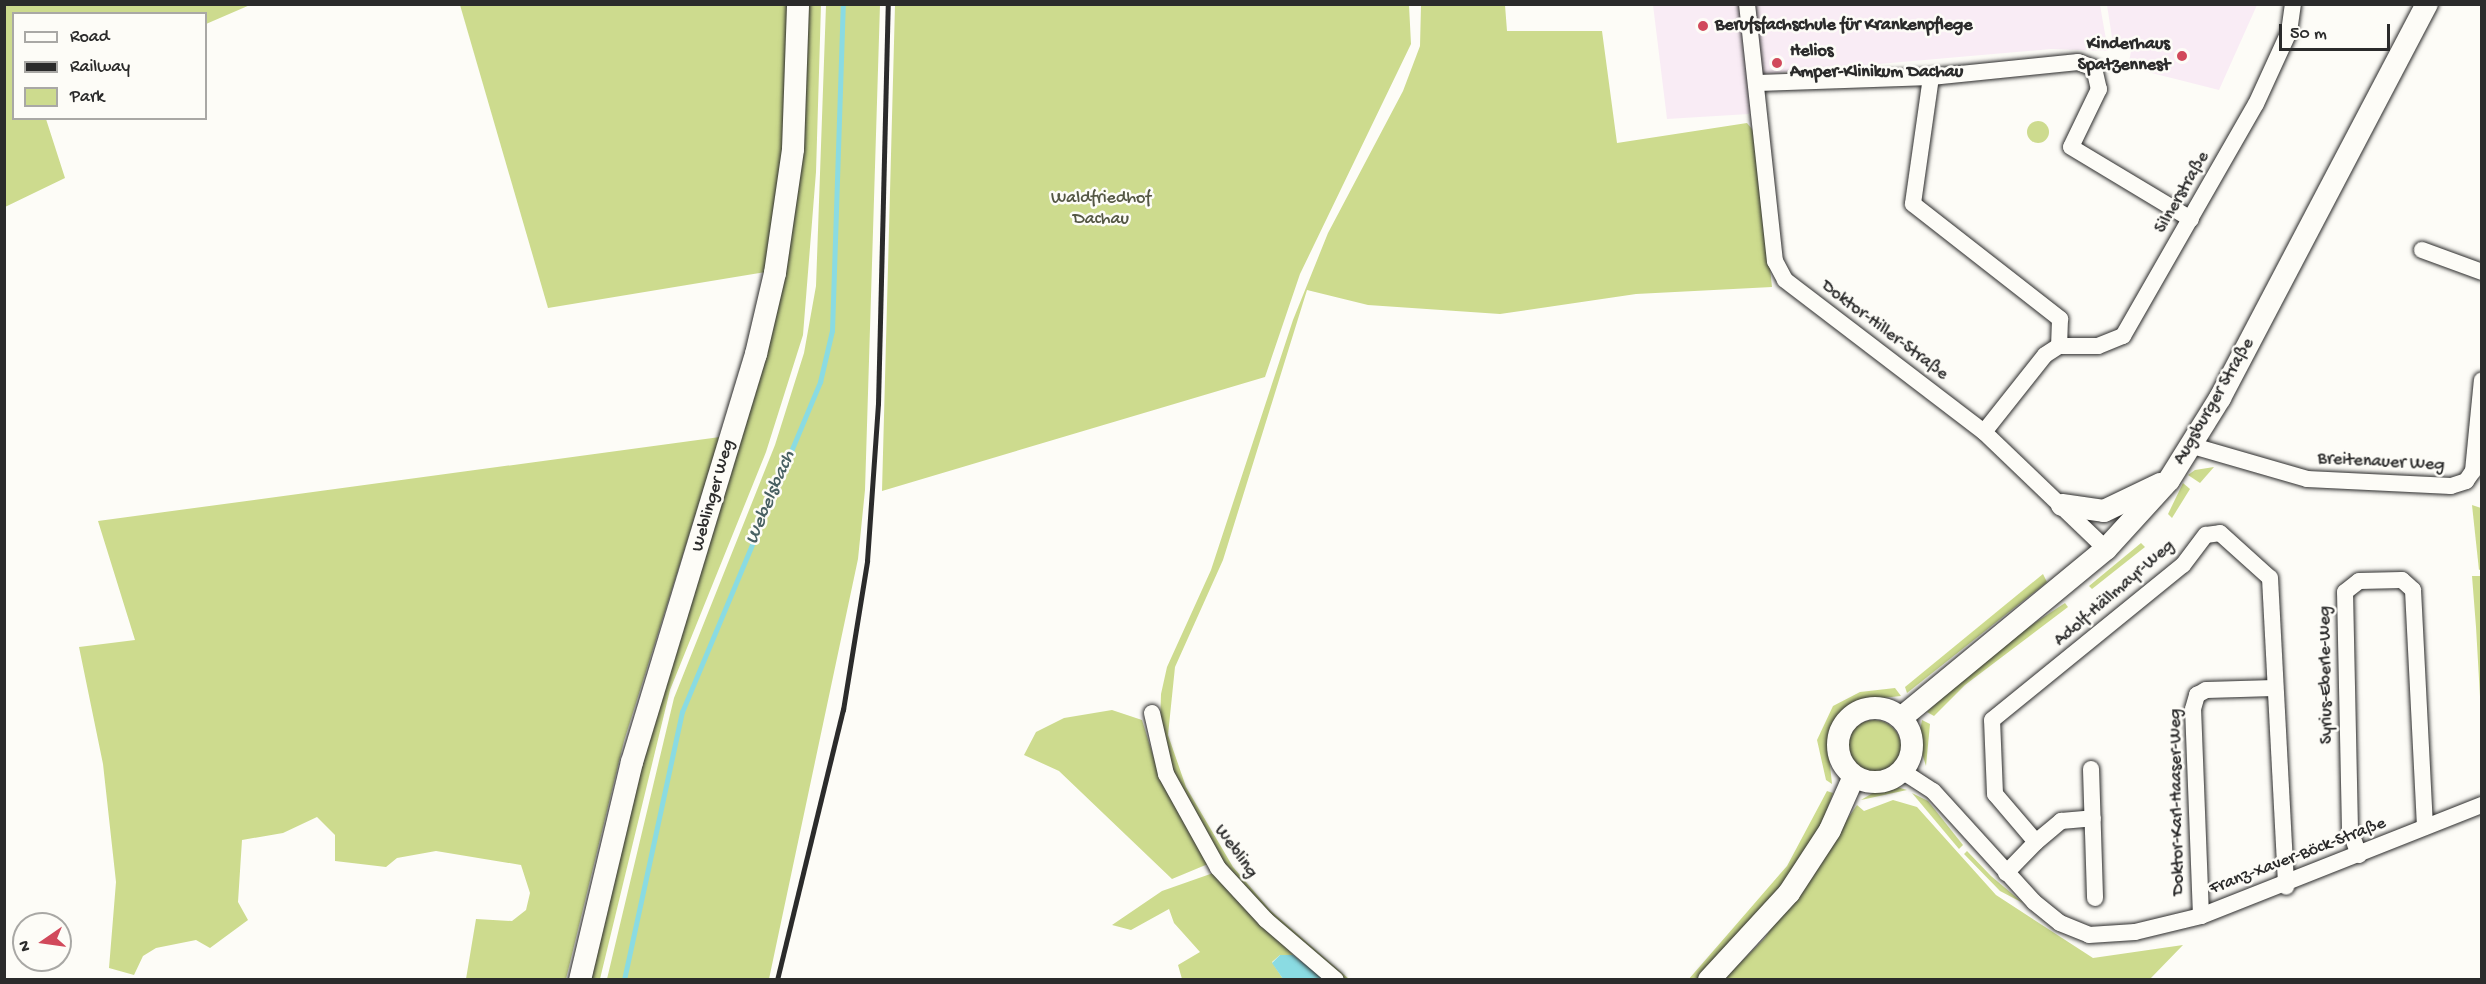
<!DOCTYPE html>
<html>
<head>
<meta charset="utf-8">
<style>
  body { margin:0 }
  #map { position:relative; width:2486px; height:984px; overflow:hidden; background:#fdfcf7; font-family:"Gochi Hand",sans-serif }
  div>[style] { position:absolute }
  .built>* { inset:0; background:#f9ecf5 }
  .green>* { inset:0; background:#cddb8e }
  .round { border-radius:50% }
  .water>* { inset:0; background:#8adbe2 }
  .stream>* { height:4.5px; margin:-2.25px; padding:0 2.25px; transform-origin:2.25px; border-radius:2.25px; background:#8adbe2 }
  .roads { filter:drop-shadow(0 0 2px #2b2b2b) drop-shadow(0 0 2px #2b2b2b) }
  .street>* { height:16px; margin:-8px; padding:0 8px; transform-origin:8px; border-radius:8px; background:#fdfcf7 }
  .secondary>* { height:22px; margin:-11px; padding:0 11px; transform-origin:11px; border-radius:11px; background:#fdfcf7 }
  .secondary>.ring { margin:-11px; padding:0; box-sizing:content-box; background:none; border:22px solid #fdfcf7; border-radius:50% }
  .rail>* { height:4.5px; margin:-2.25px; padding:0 2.25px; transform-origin:2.25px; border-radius:2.25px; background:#2b2b2b }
  .dots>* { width:16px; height:16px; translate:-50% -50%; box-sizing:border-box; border:3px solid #fdfcf7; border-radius:50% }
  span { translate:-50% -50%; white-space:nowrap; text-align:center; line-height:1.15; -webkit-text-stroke:5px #fdfcf7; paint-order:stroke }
  .poi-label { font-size:18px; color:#2b2b2b; font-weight:700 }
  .left { translate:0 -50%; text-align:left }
  .right { translate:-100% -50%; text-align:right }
  .street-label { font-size:18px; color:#2b2b2b }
  .park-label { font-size:18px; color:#545744 }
  .water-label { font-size:20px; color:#486062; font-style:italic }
  .frame { position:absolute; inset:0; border:6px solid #2b2b2b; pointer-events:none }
  .legend { position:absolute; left:12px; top:12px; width:195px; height:108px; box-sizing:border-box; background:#fdfcf7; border:2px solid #a9a8a5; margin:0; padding:8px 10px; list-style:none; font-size:18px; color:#2b2b2b }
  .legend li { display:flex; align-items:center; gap:12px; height:30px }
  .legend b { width:30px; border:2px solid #a9a8a5 }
  .north { position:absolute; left:12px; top:912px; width:60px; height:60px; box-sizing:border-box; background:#fdfcf7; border:2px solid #a9a8a5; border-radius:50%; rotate:257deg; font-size:16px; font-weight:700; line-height:24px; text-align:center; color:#2b2b2b }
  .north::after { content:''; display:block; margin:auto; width:21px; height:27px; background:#d1495b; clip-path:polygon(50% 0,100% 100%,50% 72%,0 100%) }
  .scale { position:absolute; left:2279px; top:24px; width:111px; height:27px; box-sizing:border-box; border:3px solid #2b2b2b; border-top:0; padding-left:8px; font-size:18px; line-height:21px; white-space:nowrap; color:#2b2b2b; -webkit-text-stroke:4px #fdfcf7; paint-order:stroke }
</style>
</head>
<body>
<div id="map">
  <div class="built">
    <i style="clip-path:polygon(1653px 5px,2100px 5px,2108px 51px,2051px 49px,1765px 74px,1749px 114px,1667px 119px)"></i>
    <i style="clip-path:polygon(2107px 5px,2107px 4px,2257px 5px,2219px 90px,2128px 67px,2132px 46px,2113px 44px)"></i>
  </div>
  <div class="green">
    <i style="clip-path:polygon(5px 4px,250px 4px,250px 5px,206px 24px,206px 14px,14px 14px,14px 118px,46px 119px,65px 178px,5px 207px)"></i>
    <i style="clip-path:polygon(460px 5px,791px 5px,785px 149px,766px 272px,548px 308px)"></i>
    <i style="clip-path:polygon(806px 5px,821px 5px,816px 172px,803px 335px,766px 452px,670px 690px,600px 979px,587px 980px,622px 820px,751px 398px)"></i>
    <i style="clip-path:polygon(826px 5px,880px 5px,865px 490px,858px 559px,769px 979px,607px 979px,674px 698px,775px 445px,804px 353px,816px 286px)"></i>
    <i style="clip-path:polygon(895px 5px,1409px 5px,1411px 44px,1300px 274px,1265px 377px,882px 491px)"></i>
    <i style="clip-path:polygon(1421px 5px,1505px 5px,1507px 31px,1602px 31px,1617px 143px,1747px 123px,1756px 134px,1772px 287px,1636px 294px,1500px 314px,1368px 305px,1307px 290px,1223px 560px,1175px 667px,1168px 735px,1186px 787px,1233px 867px,1271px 911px,1349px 979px,1343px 979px,1281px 927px,1216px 855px,1173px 771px,1160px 726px,1161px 694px,1167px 667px,1211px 570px,1293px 320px,1328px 233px,1403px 91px,1420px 46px)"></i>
    <i class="round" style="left:2027px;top:121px;width:22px;height:22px"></i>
    <i style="clip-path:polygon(720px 437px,624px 741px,566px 979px,466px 979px,476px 919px,512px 921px,526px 910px,530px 893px,521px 865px,436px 851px,397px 858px,386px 867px,335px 861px,335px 835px,317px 817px,283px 833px,242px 840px,238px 902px,248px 920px,210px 948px,196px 940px,156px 948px,143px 956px,134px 975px,109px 968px,116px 882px,103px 764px,79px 647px,135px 640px,98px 521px)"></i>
    <i style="clip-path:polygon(2214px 467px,2200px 483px,2188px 475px,2195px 470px)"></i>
    <i style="clip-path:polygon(2183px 483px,2190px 489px,2172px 518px,2168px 514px)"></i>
    <i style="clip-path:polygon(2472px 505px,2481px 508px,2481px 569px,2479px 570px)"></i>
    <i style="clip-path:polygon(2141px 543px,2145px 547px,2092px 589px,2089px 586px)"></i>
    <i style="clip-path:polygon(2043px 574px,2047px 582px,1907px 693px,1905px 687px)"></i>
    <i style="clip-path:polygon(2472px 576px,2481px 576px,2481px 714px,2476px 627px)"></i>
    <i style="clip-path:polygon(2065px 603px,2068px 607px,1965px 685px,1934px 716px,1927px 712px,1994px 650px)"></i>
    <i style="clip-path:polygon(1895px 688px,1901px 696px,1863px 700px,1834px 723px,1828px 746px,1832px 784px,1826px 780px,1817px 740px,1833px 706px,1860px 692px)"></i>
    <i style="clip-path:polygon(1112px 710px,1142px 720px,1161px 781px,1208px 864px,1172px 879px,1059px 771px,1024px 755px,1036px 732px,1064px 718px)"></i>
    <i class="round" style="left:1847px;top:720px;width:54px;height:54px"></i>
    <i style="clip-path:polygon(1922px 720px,1930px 724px,1926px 766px,1918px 741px)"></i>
    <i style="clip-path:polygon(1897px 787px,1907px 790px,1861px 800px,1876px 791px)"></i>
    <i style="clip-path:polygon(1827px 791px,1833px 793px,1822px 823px,1783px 888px,1701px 979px,1688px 980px,1787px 866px)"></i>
    <i style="clip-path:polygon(1912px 793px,1928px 801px,1963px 845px,1959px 849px)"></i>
    <i style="clip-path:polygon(1893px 800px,1917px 807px,1996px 895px,2093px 958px,2183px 945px,2150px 979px,1723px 980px,1764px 939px,1857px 805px,1864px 811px)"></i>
    <i style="clip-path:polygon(1967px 851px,1991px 876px,2023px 903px,2000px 891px,1964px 854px)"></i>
    <i style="clip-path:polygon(1216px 872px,1293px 955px,1280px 955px,1272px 962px,1283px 979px,1182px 979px,1178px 965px,1200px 952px,1174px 923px,1169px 909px,1131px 930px,1112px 925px,1162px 891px)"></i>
  </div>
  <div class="water">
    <i style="clip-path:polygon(1280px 955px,1293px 955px,1324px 979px,1283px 979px,1272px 963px)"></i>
  </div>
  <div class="stream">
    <i style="left:624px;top:980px;width:274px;rotate:-77.8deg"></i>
    <i style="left:682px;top:712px;width:358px;rotate:-67.3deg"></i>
    <i style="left:820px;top:382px;width:52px;rotate:-76.8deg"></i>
    <i style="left:832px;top:331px;width:327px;rotate:-88.1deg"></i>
  </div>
  <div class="roads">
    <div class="street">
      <i style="left:1747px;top:4px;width:259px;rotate:83.8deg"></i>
      <i style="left:1775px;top:261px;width:21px;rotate:62deg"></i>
      <i style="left:1785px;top:280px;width:250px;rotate:37.4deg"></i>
      <i style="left:1984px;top:432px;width:169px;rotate:43.8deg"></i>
      <i style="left:1931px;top:77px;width:128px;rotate:98.1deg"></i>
      <i style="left:1913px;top:204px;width:187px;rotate:38deg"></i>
      <i style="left:2060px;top:319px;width:27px;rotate:92deg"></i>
      <i style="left:1758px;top:83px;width:173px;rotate:-2deg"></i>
      <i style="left:1931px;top:77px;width:148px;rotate:-5.8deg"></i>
      <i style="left:2078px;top:62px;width:17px;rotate:21deg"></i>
      <i style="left:2094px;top:68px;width:22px;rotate:77deg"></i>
      <i style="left:2099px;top:89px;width:64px;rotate:115.8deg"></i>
      <i style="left:2071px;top:147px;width:140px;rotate:31deg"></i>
      <i style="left:2422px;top:250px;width:64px;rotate:20.1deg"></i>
      <i style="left:2059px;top:346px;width:39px"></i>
      <i style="left:2098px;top:346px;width:27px;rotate:-22deg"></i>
      <i style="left:2123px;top:336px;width:267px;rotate:-60.2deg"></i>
      <i style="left:2256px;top:104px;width:79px;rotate:-65.4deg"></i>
      <i style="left:2289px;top:32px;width:28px;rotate:-82deg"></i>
      <i style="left:1984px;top:432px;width:98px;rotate:-51.6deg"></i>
      <i style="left:2045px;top:355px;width:17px;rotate:-33deg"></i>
      <i style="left:2193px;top:446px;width:119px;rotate:16.1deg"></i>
      <i style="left:2307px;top:479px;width:144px;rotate:2.8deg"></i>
      <i style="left:2451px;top:486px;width:16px;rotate:-18deg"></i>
      <i style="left:2466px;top:481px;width:12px;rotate:-55deg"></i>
      <i style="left:2473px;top:471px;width:91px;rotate:-84.4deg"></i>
      <i style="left:1152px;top:713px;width:63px;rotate:77.1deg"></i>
      <i style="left:1166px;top:774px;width:107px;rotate:61deg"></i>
      <i style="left:1218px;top:868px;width:71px;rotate:47.3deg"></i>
      <i style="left:1266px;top:920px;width:92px;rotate:40.6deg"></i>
      <i style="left:2091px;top:769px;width:129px;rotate:88.2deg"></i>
      <i style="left:1902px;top:771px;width:37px;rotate:33deg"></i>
      <i style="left:1933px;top:791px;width:150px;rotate:47.7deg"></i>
      <i style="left:2034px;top:902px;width:33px;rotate:39deg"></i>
      <i style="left:2060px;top:923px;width:31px;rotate:22deg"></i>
      <i style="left:2089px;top:935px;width:46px;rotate:-3.7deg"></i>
      <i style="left:2135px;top:932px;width:68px;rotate:-13.6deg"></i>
      <i style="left:2201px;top:916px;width:302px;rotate:-21.6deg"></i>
      <i style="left:2036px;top:842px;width:33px;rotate:-40deg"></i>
      <i style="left:2061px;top:821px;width:32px;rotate:-5deg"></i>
      <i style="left:2359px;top:855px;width:27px;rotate:-110deg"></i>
      <i style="left:2350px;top:830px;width:238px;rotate:-91.2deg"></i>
      <i style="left:2345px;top:592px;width:18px;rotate:-38deg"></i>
      <i style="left:2359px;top:581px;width:43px;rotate:-1.3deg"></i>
      <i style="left:2402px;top:580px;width:15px;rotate:42deg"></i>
      <i style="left:2413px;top:590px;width:237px;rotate:87.1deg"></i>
      <i style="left:2006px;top:873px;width:43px;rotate:-45.9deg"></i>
      <i style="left:2036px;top:842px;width:63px;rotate:-130.5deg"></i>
      <i style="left:1995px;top:794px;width:74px;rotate:-92.3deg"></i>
      <i style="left:1992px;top:720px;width:246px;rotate:-39.1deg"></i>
      <i style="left:2183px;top:565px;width:38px;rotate:-53deg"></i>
      <i style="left:2206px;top:535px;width:14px;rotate:-8deg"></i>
      <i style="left:2220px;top:533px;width:67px;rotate:42deg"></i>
      <i style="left:2270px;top:578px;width:309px;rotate:87deg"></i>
      <i style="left:2201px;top:916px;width:207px;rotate:-92.2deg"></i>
      <i style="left:2193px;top:709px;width:15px;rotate:-74deg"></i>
      <i style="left:2197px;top:695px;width:10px;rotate:-29deg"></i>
      <i style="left:2206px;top:690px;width:69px;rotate:-1.7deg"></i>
    </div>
    <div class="secondary">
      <i style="left:2062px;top:505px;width:42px;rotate:8.1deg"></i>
      <i style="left:2104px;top:511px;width:62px;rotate:-25.7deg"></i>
      <i class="ring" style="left:1838px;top:708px;width:52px;height:52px"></i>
      <i style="left:1901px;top:718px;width:266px;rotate:-39.5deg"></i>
      <i style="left:2106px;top:549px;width:93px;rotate:-47.6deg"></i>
      <i style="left:2169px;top:480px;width:97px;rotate:-58.1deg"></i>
      <i style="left:2220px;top:398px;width:445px;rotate:-62.3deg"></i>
      <i style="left:580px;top:980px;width:224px;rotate:-76.6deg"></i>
      <i style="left:632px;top:762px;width:426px;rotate:-73.1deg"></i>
      <i style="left:756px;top:354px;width:83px;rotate:-76.8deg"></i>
      <i style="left:775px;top:273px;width:125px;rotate:-81.7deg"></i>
      <i style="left:793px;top:149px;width:145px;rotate:-88deg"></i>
      <i style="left:1709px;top:980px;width:118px;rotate:-47.4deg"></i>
      <i style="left:1789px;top:893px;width:75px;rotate:-56.9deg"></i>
      <i style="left:1830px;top:830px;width:59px;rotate:-66deg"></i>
    </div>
  </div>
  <div class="rail">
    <i style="left:777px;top:980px;width:278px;rotate:-76.3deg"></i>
    <i style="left:843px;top:710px;width:151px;rotate:-80.8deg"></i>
    <i style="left:867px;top:561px;width:157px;rotate:-86deg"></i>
    <i style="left:878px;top:404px;width:400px;rotate:-88.6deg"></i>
  </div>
  <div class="dots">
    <i style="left:1703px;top:26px;background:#d1495b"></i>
    <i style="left:2182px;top:56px;background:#d1495b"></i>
    <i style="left:1777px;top:63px;background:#d1495b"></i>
  </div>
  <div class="poi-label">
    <span class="left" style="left:1715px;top:26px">Berufsfachschule für Krankenpflege</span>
    <span class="right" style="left:2170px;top:56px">Kinderhaus<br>Spatzennest</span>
    <span class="left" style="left:1790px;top:63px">Helios<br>Amper-Klinikum Dachau</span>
  </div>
  <div class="street-label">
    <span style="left:2183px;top:193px;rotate:-60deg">Silnerstraße</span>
    <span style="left:1884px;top:331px;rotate:37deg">Doktor-Hiller-Straße</span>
    <span style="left:2215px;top:402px;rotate:-60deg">Augsburger Straße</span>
    <span style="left:2381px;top:463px;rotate:3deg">Breitenauer Weg</span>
    <span style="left:714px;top:496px;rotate:-74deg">Weblinger Weg</span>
    <span style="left:2115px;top:594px;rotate:-41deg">Adolf-Hällmayr-Weg</span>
    <span style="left:2327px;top:675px;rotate:-91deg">Syrius-Eberle-Weg</span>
    <span style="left:2178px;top:802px;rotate:-91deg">Doktor-Karl-Haaser-Weg</span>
    <span style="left:1235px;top:852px;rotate:54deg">Webling</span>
    <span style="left:2298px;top:857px;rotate:-21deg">Franz-Xaver-Böck-Straße</span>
  </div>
  <div class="park-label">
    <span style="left:1101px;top:210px">Waldfriedhof<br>Dachau</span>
  </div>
  <div class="water-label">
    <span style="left:771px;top:498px;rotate:-67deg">Webelsbach</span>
  </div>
  <div class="frame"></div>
  <ul class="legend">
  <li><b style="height:8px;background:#fdfcf7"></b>Road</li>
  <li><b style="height:8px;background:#2b2b2b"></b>Railway</li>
  <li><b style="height:16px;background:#cddb8e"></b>Park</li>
  </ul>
  <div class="north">N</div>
  <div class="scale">50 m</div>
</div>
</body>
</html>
